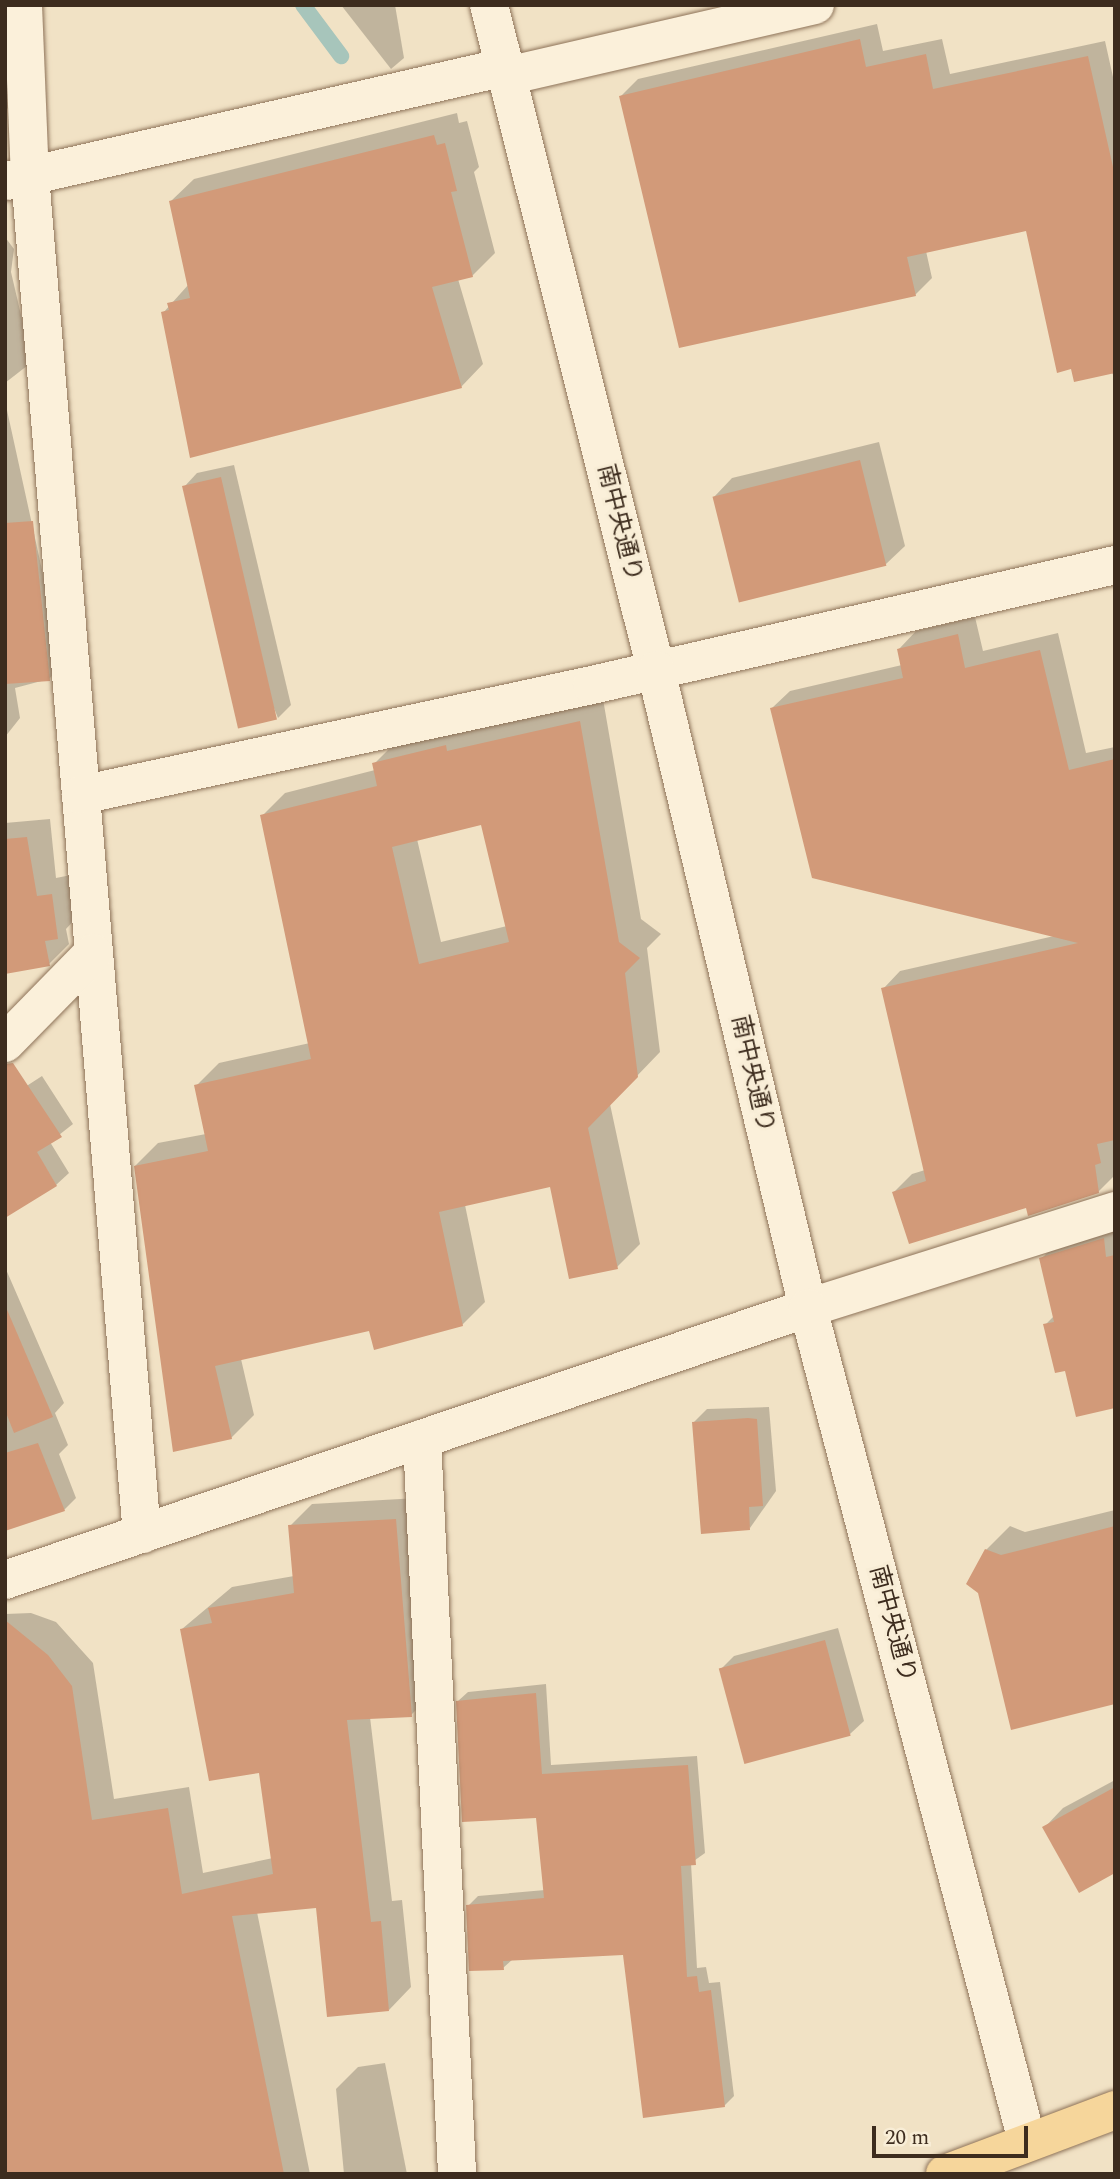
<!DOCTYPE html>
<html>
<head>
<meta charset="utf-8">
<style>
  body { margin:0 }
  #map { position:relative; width:1120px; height:2179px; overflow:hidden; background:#f1e2c5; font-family:Spectral,"Noto Sans JP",serif }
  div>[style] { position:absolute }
  .shadow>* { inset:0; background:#0003 }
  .stream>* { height:16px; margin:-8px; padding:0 8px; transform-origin:8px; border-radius:8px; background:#a7c5bb }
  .building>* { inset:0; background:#d29a79; transform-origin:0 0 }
  .roads { filter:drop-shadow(0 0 2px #8e7359) drop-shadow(0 0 2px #8e7359) }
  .minor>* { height:38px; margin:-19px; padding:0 19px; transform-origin:19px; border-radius:19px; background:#fbf0da }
  .tertiary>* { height:38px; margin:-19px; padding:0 19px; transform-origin:19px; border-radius:19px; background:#fbf0da }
  .primary>* { height:38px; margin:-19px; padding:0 19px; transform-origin:19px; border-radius:19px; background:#f6d69b }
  span { translate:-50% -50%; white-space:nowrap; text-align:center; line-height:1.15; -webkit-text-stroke:6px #f8edd6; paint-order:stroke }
  .street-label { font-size:24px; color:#3d2c1e }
  .frame { position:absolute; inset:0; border:7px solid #3d2c1e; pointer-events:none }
  .scale { position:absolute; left:872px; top:2126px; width:156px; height:32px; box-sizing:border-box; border:4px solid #3d2c1e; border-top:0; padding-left:9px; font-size:21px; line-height:24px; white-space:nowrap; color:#3d2c1e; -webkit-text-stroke:5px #f8edd6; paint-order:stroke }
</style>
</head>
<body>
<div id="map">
  <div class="shadow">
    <i style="clip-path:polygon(341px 5px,395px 5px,404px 58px,391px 69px)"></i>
    <i style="clip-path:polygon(877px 24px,883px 51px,942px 39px,950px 74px,1105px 41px,1115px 86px,1115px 378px,1027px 229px,926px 251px,932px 278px,915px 295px,621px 96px,638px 79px)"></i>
    <i style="clip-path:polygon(5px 62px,14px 102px,5px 111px)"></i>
    <i style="clip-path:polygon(457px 113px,459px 123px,467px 121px,479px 167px,474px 172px,495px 253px,472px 276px,458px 279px,483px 364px,461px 387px,163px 313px,189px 284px,171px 201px,194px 179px)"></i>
    <i style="clip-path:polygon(5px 237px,14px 249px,11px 272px,32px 362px,5px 383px)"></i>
    <i style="clip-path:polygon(5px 401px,44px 579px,68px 659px,49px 679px,15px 688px,20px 718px,5px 737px)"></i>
    <i style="clip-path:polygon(879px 442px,905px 546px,886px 564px,714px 497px,732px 478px)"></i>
    <i style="clip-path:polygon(234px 465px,291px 705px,278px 718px,184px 487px,197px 473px)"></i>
    <i style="clip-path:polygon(975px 617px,983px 651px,1058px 633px,1086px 753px,1115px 747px,1115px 1175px,1098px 1192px,1027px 1206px,894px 1192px,912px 1174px,925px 1170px,883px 989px,900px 971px,1054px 936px,772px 708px,790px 691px,902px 665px,899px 649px,916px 631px)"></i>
    <i style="clip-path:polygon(evenodd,603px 699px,641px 919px,661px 934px,647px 948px,660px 1052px,610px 1104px,640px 1244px,617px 1267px,551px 1185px,465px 1205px,485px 1302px,462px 1325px,371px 1328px,241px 1359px,254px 1415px,231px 1438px,135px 1166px,158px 1143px,206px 1134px,196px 1086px,219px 1063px,310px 1043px,262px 816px,285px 793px,375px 770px,374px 764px,397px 741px,603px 699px,483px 823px,507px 926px,441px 942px,417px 839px,483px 823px)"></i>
    <i style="clip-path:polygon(50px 819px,56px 878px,71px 875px,77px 917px,66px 929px,69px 944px,49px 964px,5px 972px,5px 823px)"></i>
    <i style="clip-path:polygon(42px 1076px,73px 1124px,50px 1142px,69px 1173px,56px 1185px,5px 1100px)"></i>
    <i style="clip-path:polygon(1115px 1222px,1115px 1406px,1066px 1369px,1045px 1325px,1055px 1315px,1041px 1259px,1060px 1240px)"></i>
    <i style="clip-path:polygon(5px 1267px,64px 1403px,55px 1413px,68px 1445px,59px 1454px,76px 1498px,64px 1510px,5px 1529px)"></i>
    <i style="clip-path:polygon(769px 1407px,776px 1491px,750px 1528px,694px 1422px,707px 1409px)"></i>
    <i style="clip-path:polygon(418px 1498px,433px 1693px,411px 1715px,370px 1717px,392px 1901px,402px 1900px,411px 1987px,389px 2010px,318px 1906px,257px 1912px,310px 2174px,5px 2174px,5px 1614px,31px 1613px,56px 1622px,93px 1663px,114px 1799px,189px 1787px,203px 1873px,273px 1858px,261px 1771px,182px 1629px,232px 1587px,294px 1576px,290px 1526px,312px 1504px)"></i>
    <i style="clip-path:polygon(1115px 1510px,1115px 1702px,986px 1550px,1010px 1526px,1025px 1532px)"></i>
    <i style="clip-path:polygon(838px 1628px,864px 1721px,850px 1734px,721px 1669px,734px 1656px)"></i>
    <i style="clip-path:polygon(546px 1684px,551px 1765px,697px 1756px,705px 1853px,691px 1863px,697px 1968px,706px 1967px,709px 1983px,720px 1982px,734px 2096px,724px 2106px,625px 1953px,513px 1959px,503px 1968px,468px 1906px,478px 1896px,545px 1890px,537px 1816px,458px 1701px,468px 1692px)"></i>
    <i style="clip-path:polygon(1115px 1780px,1115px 1871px,1045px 1827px,1063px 1808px)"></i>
    <i style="clip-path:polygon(385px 2063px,407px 2174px,344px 2174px,336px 2089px,358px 2067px)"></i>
  </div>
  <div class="stream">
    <i style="left:303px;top:5px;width:64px;rotate:53.3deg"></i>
  </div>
  <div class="building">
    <i style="clip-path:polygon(860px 39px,866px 67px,926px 54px,933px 89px,1088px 56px,1115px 176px,1115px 373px,1074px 382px,1071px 369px,1057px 373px,1026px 231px,907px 257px,916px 296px,679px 348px,619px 96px)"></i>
    <i style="clip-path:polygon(434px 135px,437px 145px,445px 143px,457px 191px,451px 192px,473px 277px,432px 287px,462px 388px,190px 458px,161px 312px,169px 310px,167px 303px,190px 298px,169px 201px)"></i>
    <i style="left:860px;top:460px;width:109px;height:152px;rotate:76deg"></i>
    <i style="left:221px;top:477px;width:249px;height:40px;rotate:77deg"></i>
    <i style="clip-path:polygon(33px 521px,50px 681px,5px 684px,5px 523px)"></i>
    <i style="clip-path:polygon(958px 634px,965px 668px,1040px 650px,1069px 770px,1115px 759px,1115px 1140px,1097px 1144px,1101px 1163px,1095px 1165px,1099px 1193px,1028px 1216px,1026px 1208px,909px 1244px,892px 1192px,926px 1181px,881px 988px,1078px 943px,812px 878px,770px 708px,903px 678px,897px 649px)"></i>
    <i style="clip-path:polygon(evenodd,580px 721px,619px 942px,640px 958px,625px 973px,638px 1077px,588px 1128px,618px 1269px,569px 1279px,550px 1187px,439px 1212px,463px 1326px,374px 1350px,369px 1331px,215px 1366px,232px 1439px,173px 1452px,134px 1166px,208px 1151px,194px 1085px,311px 1059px,260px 815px,377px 786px,372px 763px,446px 745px,447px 751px,580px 721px,481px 825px,509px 942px,419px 964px,392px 847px,481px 825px)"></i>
    <i style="clip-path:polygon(27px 837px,37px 896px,52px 894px,58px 939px,45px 941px,50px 966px,5px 974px,5px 839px)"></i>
    <i style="clip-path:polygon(13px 1063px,62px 1137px,37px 1152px,57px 1186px,5px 1218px,5px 1064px)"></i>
    <i style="clip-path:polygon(1104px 1238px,1106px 1257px,1115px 1255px,1115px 1408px,1076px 1417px,1065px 1371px,1055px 1373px,1043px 1324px,1054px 1322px,1039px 1258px)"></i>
    <i style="clip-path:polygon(5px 1305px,53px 1417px,14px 1433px,5px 1410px)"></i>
    <i style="clip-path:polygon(748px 1418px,757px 1419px,763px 1506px,749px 1507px,750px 1530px,701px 1534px,692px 1422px)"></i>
    <i style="clip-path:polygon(38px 1443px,65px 1511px,5px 1531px,5px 1453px)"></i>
    <i style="clip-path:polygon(396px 1519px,412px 1717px,347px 1720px,371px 1922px,381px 1921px,389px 2011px,327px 2017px,316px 1908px,232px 1916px,284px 2174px,5px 2174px,5px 1620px,48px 1655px,72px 1686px,92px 1820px,168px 1808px,182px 1894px,273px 1874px,259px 1773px,209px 1781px,180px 1629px,212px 1623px,208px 1608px,294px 1593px,288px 1525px)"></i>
    <i style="clip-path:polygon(1115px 1526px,1115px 1704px,1011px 1730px,978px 1593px,966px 1584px,985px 1549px,1001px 1555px)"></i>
    <i style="left:825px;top:1640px;width:99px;height:110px;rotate:75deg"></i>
    <i style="clip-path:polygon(536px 1693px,542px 1774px,688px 1765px,696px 1865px,681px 1866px,687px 1977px,697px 1976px,699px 1992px,711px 1990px,725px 2107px,643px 2118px,623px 1955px,503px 1961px,504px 1970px,469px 1971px,466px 1905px,544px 1898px,536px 1818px,462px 1822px,456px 1701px)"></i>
    <i style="clip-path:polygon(1115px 1787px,1115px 1873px,1079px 1893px,1042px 1827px)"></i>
  </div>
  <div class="roads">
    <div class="minor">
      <i style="left:23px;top:5px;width:171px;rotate:87.7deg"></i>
      <i style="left:30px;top:176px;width:1363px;rotate:85.29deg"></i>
      <i style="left:507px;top:76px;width:316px;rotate:-13deg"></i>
      <i style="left:7px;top:181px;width:511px;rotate:-12.89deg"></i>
      <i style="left:81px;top:795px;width:523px;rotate:-12.15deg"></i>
      <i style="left:592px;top:685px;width:537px;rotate:-12.92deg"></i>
      <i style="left:5px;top:1043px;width:126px;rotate:-45.6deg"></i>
      <i style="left:422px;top:1439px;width:736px;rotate:87.27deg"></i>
      <i style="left:5px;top:1580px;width:848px;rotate:-18.71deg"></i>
      <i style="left:808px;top:1308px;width:322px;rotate:-17.5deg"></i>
    </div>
    <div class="tertiary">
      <i style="left:489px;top:5px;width:686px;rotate:75.9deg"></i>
      <i style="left:656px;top:670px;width:656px;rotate:76.6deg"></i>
      <i style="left:808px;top:1308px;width:861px;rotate:75.27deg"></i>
    </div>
    <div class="primary">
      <i style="left:945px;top:2174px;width:182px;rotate:-20.6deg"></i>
    </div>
  </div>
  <div class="street-label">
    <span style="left:619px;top:523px;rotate:76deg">南中央通り</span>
    <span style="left:752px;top:1074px;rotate:77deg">南中央通り</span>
    <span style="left:892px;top:1624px;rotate:75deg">南中央通り</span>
  </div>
  <div class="frame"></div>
  <div class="scale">20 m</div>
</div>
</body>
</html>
